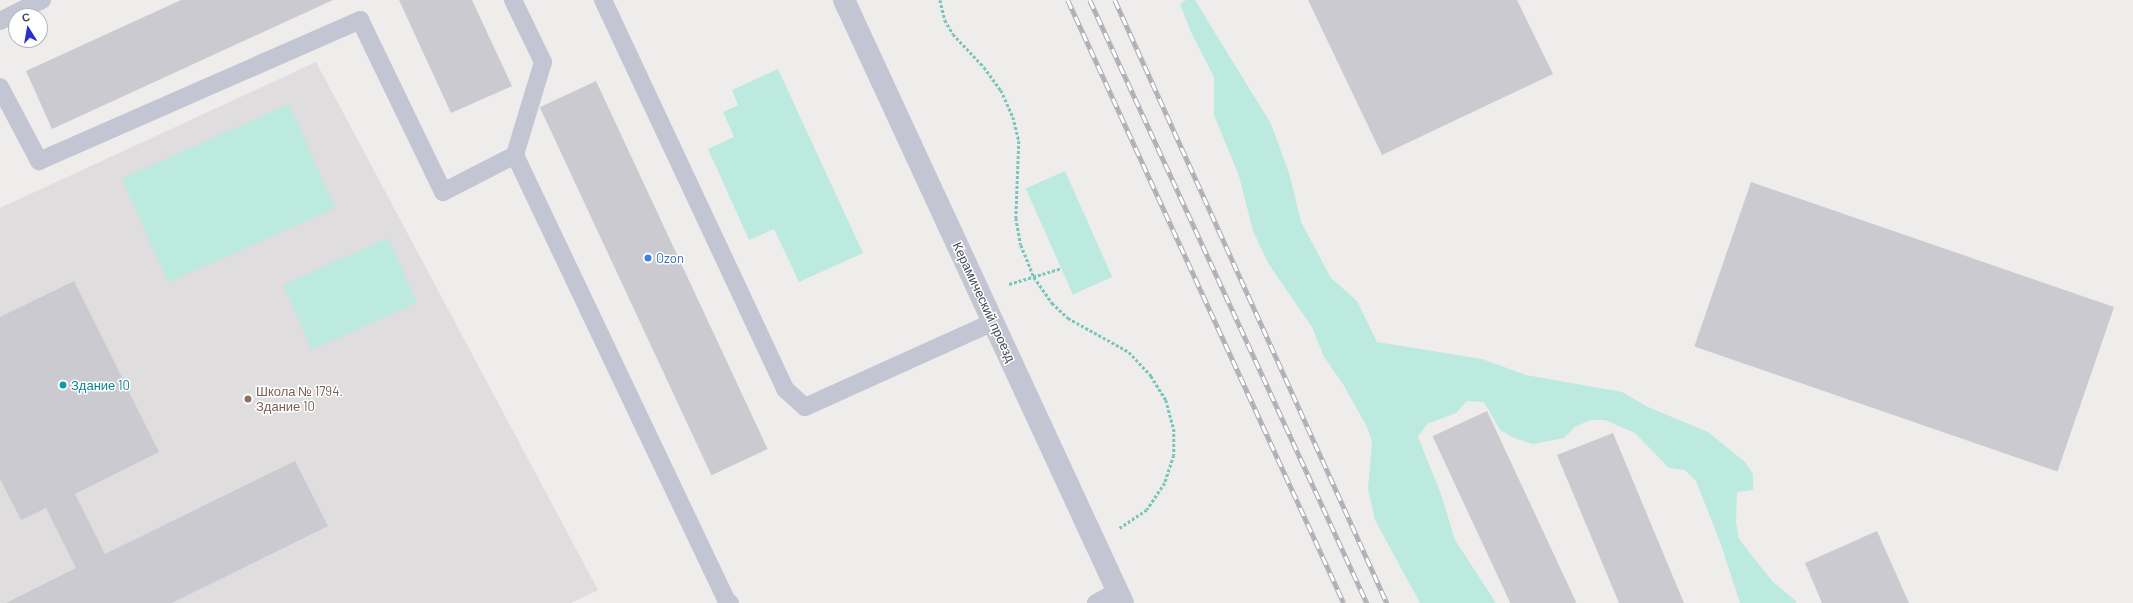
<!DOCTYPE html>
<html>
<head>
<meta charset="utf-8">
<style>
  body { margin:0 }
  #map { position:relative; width:2133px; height:603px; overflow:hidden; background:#eeedec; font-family:Barlow,sans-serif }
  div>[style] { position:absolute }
  .education>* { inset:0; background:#dfdddd }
  .green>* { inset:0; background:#bceadf; transform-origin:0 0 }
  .building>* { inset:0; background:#cacad0; transform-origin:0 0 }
  .path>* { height:2.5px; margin-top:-1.25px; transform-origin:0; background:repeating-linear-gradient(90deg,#77c5bc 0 3px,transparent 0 5px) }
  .lane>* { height:18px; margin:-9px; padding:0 9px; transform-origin:9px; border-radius:9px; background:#c3c5d2 }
  .street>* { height:22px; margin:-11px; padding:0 11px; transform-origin:11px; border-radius:11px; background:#c3c5d2 }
  .rail>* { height:4.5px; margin-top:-2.25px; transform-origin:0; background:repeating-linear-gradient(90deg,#fff 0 9px,#aeaeb6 0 18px); box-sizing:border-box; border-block:1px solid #aeaeb6 }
  .dots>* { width:11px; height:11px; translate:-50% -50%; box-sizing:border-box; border:2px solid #fff; border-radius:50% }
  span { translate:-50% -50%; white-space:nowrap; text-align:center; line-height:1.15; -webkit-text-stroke:3px #fff; paint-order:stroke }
  .shop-label { font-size:13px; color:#366cbe }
  .left { translate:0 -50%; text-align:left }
  .street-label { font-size:13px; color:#464857 }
  .culture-label { font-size:13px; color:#0d838f }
  .education-label { font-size:13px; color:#785e54 }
  .north { position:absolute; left:8px; top:8px; width:40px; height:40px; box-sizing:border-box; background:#fff; border:1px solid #b5b6bc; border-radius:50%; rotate:349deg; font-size:11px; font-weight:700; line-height:16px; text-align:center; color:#464857 }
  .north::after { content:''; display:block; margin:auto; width:14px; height:18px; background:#2730cd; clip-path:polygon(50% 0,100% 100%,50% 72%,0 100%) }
</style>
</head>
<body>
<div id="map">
  <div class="education">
    <i style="clip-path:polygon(316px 62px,598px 590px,571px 603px,0 603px,0 208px)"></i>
  </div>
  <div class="green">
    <i style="clip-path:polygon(1186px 0,1195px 0,1271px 124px,1290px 176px,1301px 222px,1331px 278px,1357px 301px,1377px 342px,1482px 359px,1526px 375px,1622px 392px,1648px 407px,1708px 432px,1745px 462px,1753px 474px,1753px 490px,1737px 492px,1736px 523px,1739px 539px,1772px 581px,1796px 601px,1796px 603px,1740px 603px,1720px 542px,1696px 481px,1685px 470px,1669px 468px,1635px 433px,1605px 420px,1590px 420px,1575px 427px,1564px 438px,1533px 444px,1514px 438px,1500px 430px,1484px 402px,1467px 401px,1456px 413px,1427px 424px,1418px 437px,1441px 494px,1455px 540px,1496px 603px,1420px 603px,1375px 520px,1368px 489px,1372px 442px,1367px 427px,1343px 384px,1324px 357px,1312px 327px,1268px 263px,1253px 231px,1239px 176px,1214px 115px,1214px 77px,1191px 32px,1180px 4px)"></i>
    <i style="clip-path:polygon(778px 69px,863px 253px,799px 282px,774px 229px,749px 240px,708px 149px,734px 137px,723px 112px,738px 105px,732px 90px)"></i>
    <i style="left:289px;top:104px;width:114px;height:183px;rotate:66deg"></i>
    <i style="left:1065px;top:171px;width:116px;height:43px;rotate:66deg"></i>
    <i style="left:388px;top:238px;width:71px;height:115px;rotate:66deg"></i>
  </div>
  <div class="building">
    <i style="clip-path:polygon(181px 0,333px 0,52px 129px,26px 71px)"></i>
    <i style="clip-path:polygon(399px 0,472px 0,512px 86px,451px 113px)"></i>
    <i style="clip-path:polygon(1308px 0,1517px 0,1553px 74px,1382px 155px)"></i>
    <i style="left:596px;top:81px;width:406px;height:62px;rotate:65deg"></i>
    <i style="left:1751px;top:182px;width:384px;height:174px;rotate:19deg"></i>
    <i style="clip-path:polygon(74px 281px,159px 452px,75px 494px,105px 554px,295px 461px,328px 526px,172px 603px,6px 603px,76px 568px,46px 508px,21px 520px,0 479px,0 317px)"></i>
    <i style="left:1487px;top:411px;width:211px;height:60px;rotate:65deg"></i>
    <i style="clip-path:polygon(1613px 433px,1684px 603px,1619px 603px,1557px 455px)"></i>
    <i style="clip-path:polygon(1877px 531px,1909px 603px,1822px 603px,1805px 563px)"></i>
  </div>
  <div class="path">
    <i style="left:940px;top:0;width:21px;rotate:76deg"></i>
    <i style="left:945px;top:20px;width:16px;rotate:60deg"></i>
    <i style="left:953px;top:34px;width:45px;rotate:46.8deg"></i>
    <i style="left:984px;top:67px;width:29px;rotate:54deg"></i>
    <i style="left:1001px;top:90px;width:30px;rotate:66deg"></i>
    <i style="left:1013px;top:117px;width:25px;rotate:76deg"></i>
    <i style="left:1019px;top:141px;width:77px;rotate:92.2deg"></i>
    <i style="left:1016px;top:218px;width:27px;rotate:80deg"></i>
    <i style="left:1021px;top:245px;width:35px;rotate:68deg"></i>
    <i style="left:1034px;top:277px;width:32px;rotate:55deg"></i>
    <i style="left:1052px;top:303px;width:22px;rotate:43deg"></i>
    <i style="left:1068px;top:318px;width:70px;rotate:29.1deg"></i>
    <i style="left:1129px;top:352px;width:33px;rotate:47deg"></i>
    <i style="left:1151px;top:376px;width:28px;rotate:58deg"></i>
    <i style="left:1166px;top:400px;width:30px;rotate:75deg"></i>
    <i style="left:1174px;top:429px;width:26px;rotate:90deg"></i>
    <i style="left:1174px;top:455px;width:29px;rotate:108deg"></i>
    <i style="left:1165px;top:483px;width:32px;rotate:124deg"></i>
    <i style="left:1147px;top:510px;width:34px;rotate:146deg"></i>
    <i style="left:1009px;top:284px;width:55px;rotate:-16.8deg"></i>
  </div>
  <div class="lane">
    <i style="left:513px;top:0;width:69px;rotate:64.2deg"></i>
    <i style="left:543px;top:62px;width:97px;rotate:106.8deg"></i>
    <i style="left:603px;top:0;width:429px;rotate:64.9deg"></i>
    <i style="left:785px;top:389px;width:27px;rotate:42deg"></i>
    <i style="left:805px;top:407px;width:206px;rotate:-24.3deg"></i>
    <i style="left:0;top:21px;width:47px;rotate:-26.6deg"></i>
    <i style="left:0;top:87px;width:84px;rotate:62.2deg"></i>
    <i style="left:39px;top:161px;width:351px;rotate:-23.7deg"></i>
    <i style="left:360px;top:20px;width:191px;rotate:64.2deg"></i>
    <i style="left:443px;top:192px;width:81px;rotate:-27.2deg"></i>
    <i style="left:515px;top:155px;width:495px;rotate:64.6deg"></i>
    <i style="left:727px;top:602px;width:3px;rotate:18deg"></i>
    <i style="left:1096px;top:603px;width:25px;rotate:-29deg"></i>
  </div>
  <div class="street">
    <i style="left:844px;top:0;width:664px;rotate:65.17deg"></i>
  </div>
  <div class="rail">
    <i style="left:1068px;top:0;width:663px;rotate:65.41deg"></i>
    <i style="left:1090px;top:0;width:664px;rotate:65.33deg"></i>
    <i style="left:1115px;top:0;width:662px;rotate:65.72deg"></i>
  </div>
  <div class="dots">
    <i style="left:648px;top:258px;background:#3f7fe0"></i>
    <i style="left:63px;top:385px;background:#0f9aa8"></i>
    <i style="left:248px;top:399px;background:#8d6e63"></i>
  </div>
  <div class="shop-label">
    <span class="left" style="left:656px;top:258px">Ozon</span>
  </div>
  <div class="street-label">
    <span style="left:984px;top:302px;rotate:65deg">Керамический проезд</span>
  </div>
  <div class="culture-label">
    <span class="left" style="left:71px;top:385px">Здание 10</span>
  </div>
  <div class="education-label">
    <span class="left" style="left:256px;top:399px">Школа № 1794.<br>Здание 10</span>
  </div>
  <div class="north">С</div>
</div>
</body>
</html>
